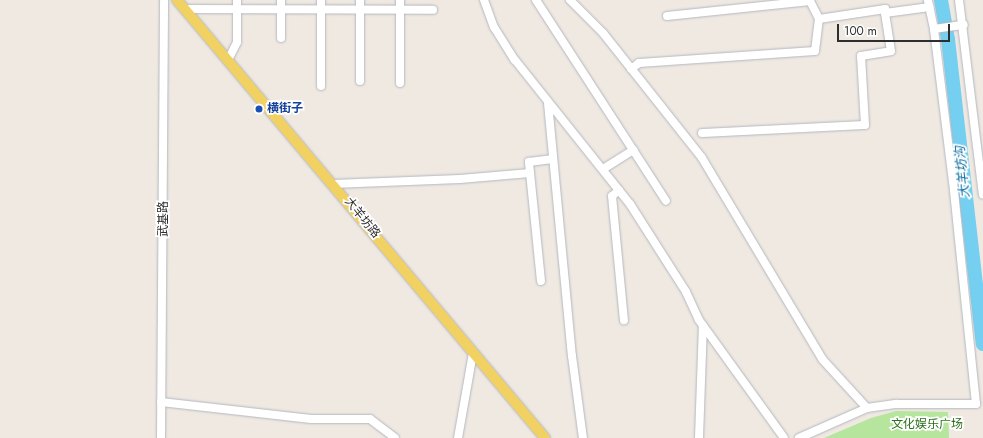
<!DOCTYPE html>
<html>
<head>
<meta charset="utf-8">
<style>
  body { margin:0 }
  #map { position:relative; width:983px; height:438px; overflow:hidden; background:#efe9e1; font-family:Jost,"Noto Sans SC",sans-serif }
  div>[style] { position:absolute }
  .green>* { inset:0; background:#b6e59e }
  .river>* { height:14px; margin:-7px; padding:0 7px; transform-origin:7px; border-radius:7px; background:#75cff0 }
  .roads { filter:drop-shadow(0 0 1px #b4b7c1) drop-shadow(0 0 1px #b4b7c1) }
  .minor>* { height:8px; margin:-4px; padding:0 4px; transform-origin:4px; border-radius:4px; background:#fff }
  .major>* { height:10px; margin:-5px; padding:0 5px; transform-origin:5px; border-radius:5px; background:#f2d163 }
  .dots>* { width:11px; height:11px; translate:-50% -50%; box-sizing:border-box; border:2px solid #fff; border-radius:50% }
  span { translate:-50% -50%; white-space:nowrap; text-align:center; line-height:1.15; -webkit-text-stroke:3.5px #fff; paint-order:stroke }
  .transit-label { font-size:12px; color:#164399; font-weight:700 }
  .left { translate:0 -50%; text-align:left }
  .street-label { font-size:12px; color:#2e2e2e }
  .park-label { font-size:12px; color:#2c6e1b }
  .water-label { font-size:13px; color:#0d6fa3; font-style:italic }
  .scale { position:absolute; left:837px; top:24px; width:113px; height:18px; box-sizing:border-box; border:2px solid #2e2e2e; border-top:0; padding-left:5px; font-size:12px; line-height:14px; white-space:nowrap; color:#2e2e2e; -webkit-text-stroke:3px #fff; paint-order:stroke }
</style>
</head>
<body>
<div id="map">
  <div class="green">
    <i style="clip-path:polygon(896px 411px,948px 412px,949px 438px,824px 438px,871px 418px)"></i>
  </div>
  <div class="river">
    <i style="left:941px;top:0;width:40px;rotate:80deg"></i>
    <i style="left:948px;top:39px;width:307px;rotate:83.5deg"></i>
  </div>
  <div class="roads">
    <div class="minor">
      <i style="left:281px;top:0;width:38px;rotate:90deg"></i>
      <i style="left:321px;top:0;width:86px;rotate:90deg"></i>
      <i style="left:400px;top:0;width:83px;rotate:90deg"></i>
      <i style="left:484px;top:0;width:29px;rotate:70deg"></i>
      <i style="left:494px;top:27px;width:39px;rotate:58deg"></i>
      <i style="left:515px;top:60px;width:184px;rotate:51.4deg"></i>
      <i style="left:630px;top:204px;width:104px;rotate:57.5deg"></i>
      <i style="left:686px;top:292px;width:31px;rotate:65deg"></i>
      <i style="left:699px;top:320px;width:145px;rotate:54.2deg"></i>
      <i style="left:536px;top:0;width:239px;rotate:57.1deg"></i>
      <i style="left:570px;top:0;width:47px;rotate:45deg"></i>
      <i style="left:603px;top:33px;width:159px;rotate:51.6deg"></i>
      <i style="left:702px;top:158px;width:235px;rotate:59.1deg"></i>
      <i style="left:823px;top:360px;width:65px;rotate:47.5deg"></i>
      <i style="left:959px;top:0;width:196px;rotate:83deg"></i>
      <i style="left:185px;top:9px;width:248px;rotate:0.2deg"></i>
      <i style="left:667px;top:16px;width:144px;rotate:-6deg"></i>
      <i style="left:810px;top:1px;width:20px;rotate:63deg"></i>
      <i style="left:934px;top:29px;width:30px;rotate:-8deg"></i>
      <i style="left:228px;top:60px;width:20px;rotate:-63deg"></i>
      <i style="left:237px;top:42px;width:42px;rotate:-90deg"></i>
      <i style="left:631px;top:69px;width:10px;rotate:-37deg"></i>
      <i style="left:639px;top:63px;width:176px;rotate:-3.9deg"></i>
      <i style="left:815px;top:51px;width:32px;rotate:-83deg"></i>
      <i style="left:819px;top:19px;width:67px;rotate:-8.6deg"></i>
      <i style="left:885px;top:9px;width:4px;rotate:90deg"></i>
      <i style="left:885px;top:13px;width:45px;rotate:-7.6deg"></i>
      <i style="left:360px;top:81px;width:81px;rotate:-90deg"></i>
      <i style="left:548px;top:103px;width:254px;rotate:84.6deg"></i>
      <i style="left:572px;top:356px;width:83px;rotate:82.4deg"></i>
      <i style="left:702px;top:133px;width:163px;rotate:-2.8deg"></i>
      <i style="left:865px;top:125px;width:69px;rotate:-93.3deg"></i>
      <i style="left:861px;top:56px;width:30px;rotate:-9deg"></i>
      <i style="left:891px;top:51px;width:38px;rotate:-99deg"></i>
      <i style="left:603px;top:169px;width:36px;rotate:-32deg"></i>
      <i style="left:333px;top:184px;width:127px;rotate:-2.3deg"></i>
      <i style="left:460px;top:179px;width:70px;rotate:-4.9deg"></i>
      <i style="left:619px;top:190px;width:9px;rotate:139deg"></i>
      <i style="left:612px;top:196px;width:125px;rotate:84.5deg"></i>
      <i style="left:541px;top:281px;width:120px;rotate:-95.8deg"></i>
      <i style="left:529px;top:162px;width:24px;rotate:-7deg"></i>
      <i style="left:161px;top:402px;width:151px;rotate:6.5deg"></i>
      <i style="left:311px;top:419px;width:59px"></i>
      <i style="left:370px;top:419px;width:31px;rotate:37deg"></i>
      <i style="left:161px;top:438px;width:438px;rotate:-89.6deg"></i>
      <i style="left:458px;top:438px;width:86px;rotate:-80deg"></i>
      <i style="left:699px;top:438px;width:112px;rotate:-88deg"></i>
      <i style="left:799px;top:438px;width:74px;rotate:-23.8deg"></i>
      <i style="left:867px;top:408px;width:30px;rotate:-8deg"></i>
      <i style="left:897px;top:404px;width:79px"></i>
      <i style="left:976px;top:404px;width:215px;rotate:-95.9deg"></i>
      <i style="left:954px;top:190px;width:162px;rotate:-97.1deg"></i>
      <i style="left:934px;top:29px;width:30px;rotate:-102deg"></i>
    </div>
    <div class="major">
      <i style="left:177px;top:0;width:572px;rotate:49.96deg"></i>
    </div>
  </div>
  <div class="dots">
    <i style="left:259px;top:109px;background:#1a4fb4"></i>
  </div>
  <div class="transit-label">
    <span class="left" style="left:267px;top:109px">横街子</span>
  </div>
  <div class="street-label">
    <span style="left:362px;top:218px;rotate:51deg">大羊坊路</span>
    <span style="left:164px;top:219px;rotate:-90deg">武基路</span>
  </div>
  <div class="park-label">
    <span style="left:927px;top:425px">文化娱乐广场</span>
  </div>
  <div class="water-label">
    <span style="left:963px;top:172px;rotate:-96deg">大羊坊沟</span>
  </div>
  <div class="scale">100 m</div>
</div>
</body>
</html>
